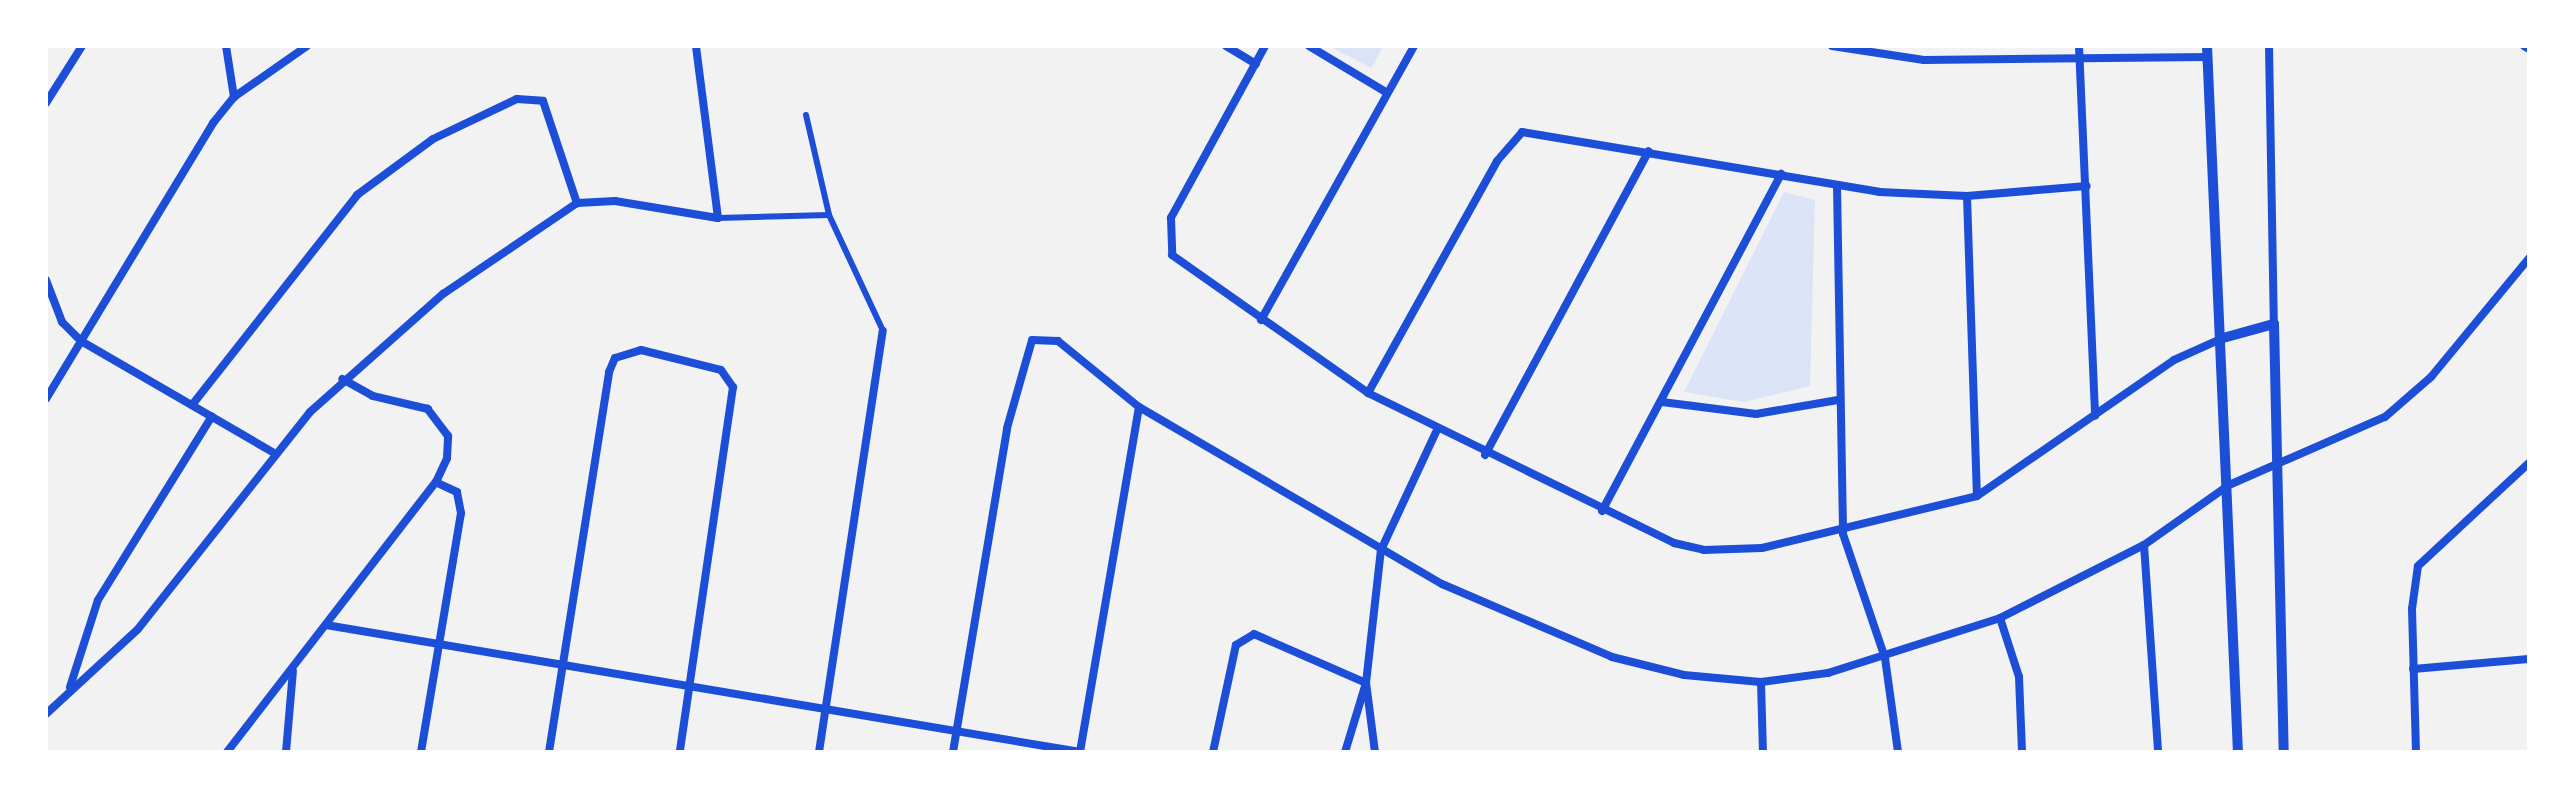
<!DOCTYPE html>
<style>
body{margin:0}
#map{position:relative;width:2575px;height:798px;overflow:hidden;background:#f2f2f2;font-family:"DejaVu Sans",sans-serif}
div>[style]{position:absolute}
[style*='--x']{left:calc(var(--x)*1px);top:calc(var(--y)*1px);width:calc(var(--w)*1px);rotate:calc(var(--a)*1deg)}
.green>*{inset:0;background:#dbe4f7}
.pedestrian>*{height:6px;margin:-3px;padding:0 3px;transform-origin:3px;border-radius:3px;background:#1d4ed8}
.minor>*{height:8px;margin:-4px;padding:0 4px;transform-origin:4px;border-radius:4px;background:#1d4ed8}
.tertiary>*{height:10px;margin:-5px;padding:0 5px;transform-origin:5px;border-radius:5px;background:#1d4ed8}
span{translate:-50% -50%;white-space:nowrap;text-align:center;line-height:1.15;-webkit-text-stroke:7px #fff;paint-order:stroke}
.frame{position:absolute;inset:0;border:48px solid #fff;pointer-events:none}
</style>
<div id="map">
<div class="green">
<div style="clip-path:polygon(1329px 46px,1384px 46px,1371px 68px)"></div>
<div style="clip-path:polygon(1784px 192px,1815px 200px,1810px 386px,1744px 402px,1684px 392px)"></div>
</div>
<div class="pedestrian">
<div style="--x:806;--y:115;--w:103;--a:77"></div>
<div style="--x:829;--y:215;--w:128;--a:65"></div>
<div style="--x:718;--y:218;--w:111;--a:-1.5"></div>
</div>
<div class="minor">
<div style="--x:226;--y:46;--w:52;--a:81.1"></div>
<div style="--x:1226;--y:46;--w:35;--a:31"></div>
<div style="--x:1265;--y:46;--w:196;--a:118.7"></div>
<div style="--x:1171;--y:218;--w:37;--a:88"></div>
<div style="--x:1172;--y:255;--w:240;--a:35.1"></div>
<div style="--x:1368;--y:393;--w:341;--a:26.1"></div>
<div style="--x:1674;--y:543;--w:31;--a:13"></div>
<div style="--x:1704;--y:550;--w:58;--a:-2"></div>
<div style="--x:1762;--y:548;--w:221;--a:-13.6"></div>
<div style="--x:1977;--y:496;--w:239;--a:-34.6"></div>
<div style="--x:2174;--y:360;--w:54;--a:-24.2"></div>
<div style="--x:1309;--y:46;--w:90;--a:30.9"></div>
<div style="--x:1832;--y:46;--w:93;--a:8.7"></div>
<div style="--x:1924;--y:60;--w:284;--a:-0.6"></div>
<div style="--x:2079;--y:46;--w:370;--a:87.5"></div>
<div style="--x:2269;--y:46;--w:278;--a:89"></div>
<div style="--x:2524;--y:46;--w:6;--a:31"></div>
<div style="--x:46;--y:103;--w:67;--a:-57.7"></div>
<div style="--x:1837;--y:186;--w:348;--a:89"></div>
<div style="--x:1843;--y:534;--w:131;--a:71.3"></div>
<div style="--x:1885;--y:658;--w:95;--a:82.1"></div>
<div style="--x:1967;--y:196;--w:300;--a:88.1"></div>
<div style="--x:46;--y:280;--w:45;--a:69.1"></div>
<div style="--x:62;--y:322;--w:27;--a:45"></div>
<div style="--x:81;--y:341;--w:225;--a:30.1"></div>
<div style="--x:1261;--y:320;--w:314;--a:-60.8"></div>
<div style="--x:1368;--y:393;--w:265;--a:-60.9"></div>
<div style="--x:1497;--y:161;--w:38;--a:-49"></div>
<div style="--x:1522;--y:132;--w:362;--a:9.5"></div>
<div style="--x:1879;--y:192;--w:88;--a:2.6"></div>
<div style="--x:1967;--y:196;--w:120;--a:-4.8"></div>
<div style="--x:46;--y:399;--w:323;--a:-58.8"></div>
<div style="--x:213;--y:123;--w:33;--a:-51"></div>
<div style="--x:234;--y:97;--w:89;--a:-34.9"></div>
<div style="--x:1662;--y:402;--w:95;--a:7.3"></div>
<div style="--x:1756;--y:414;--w:83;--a:-9.7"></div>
<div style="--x:192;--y:405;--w:267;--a:-51.8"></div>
<div style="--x:357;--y:195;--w:94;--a:-36.4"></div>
<div style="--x:433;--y:139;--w:93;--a:-25.5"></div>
<div style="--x:517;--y:99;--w:26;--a:4"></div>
<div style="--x:543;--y:101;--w:108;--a:71.6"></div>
<div style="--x:1485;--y:455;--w:345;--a:-61.7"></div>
<div style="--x:1602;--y:511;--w:382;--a:-62"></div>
<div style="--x:2144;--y:545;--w:207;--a:86.1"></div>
<div style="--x:2000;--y:618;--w:62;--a:72.1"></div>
<div style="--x:2019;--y:677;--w:75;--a:87.7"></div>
<div style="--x:326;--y:625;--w:765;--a:9.56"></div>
<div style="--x:2413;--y:669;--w:116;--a:-4.9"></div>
<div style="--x:1761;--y:682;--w:70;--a:88.4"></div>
<div style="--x:70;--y:687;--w:91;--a:-72.2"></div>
<div style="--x:98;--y:600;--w:216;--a:-58.2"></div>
<div style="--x:46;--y:714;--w:125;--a:-42.7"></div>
<div style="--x:138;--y:629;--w:277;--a:-51.6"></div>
<div style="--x:310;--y:412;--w:178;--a:-41.6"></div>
<div style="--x:443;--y:294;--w:162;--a:-34.2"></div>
<div style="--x:577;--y:203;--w:38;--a:-3"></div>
<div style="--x:615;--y:201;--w:104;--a:9.4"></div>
<div style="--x:718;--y:218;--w:173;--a:-97.3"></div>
<div style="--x:227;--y:752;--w:341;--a:-52.3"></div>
<div style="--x:436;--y:482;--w:26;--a:-65"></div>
<div style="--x:447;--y:458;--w:22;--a:-87"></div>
<div style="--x:448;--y:436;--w:34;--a:-127"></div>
<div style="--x:428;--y:409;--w:57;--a:-166.7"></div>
<div style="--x:373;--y:396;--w:35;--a:-151"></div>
<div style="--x:286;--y:752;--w:81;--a:-85.1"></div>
<div style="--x:421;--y:752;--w:242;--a:-80.5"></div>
<div style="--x:461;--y:513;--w:21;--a:-101"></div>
<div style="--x:457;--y:492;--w:23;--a:-155"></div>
<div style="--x:549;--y:752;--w:385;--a:-81"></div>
<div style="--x:609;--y:372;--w:15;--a:-67"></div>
<div style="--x:615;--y:358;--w:27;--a:-17"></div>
<div style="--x:641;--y:350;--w:82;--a:14"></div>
<div style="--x:721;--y:370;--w:21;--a:55"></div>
<div style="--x:733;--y:387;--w:369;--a:98.3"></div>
<div style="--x:819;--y:752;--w:426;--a:-81.4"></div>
<div style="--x:953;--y:752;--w:328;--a:-80.5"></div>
<div style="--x:1007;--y:428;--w:91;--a:-74.1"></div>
<div style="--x:1032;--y:340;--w:26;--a:2"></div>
<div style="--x:1058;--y:341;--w:104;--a:39.2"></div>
<div style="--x:1139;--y:407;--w:351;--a:30.3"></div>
<div style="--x:1442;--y:584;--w:185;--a:23.2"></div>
<div style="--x:1612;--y:657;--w:74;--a:14"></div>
<div style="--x:1684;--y:675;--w:77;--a:5.2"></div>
<div style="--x:1761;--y:682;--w:68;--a:-7.7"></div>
<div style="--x:1828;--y:673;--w:181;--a:-17.7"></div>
<div style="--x:2000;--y:618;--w:161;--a:-26.9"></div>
<div style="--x:2144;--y:545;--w:104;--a:-35.2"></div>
<div style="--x:2229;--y:485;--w:170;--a:-23.6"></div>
<div style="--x:2385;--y:417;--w:61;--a:-41"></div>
<div style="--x:2431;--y:377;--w:154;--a:-50.5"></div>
<div style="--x:1080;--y:752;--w:350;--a:-80.3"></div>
<div style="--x:1213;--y:752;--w:109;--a:-77.9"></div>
<div style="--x:1236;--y:645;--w:21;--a:-31"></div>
<div style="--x:1254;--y:634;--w:122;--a:23.6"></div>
<div style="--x:1366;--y:683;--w:72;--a:106.9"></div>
<div style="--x:1375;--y:752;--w:70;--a:-97.4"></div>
<div style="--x:1366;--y:683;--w:134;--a:-83.6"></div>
<div style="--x:1381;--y:550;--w:130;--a:-65"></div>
<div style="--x:2416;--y:752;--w:143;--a:-91.6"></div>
<div style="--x:2412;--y:609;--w:43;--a:-82.1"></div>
<div style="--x:2418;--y:566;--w:151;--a:-42.9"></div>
</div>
<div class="tertiary">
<div style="--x:2207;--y:46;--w:707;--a:87.49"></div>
<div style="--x:2223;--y:338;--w:53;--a:-15.4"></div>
<div style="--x:2274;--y:324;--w:428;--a:88.7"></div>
</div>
<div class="frame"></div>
</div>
